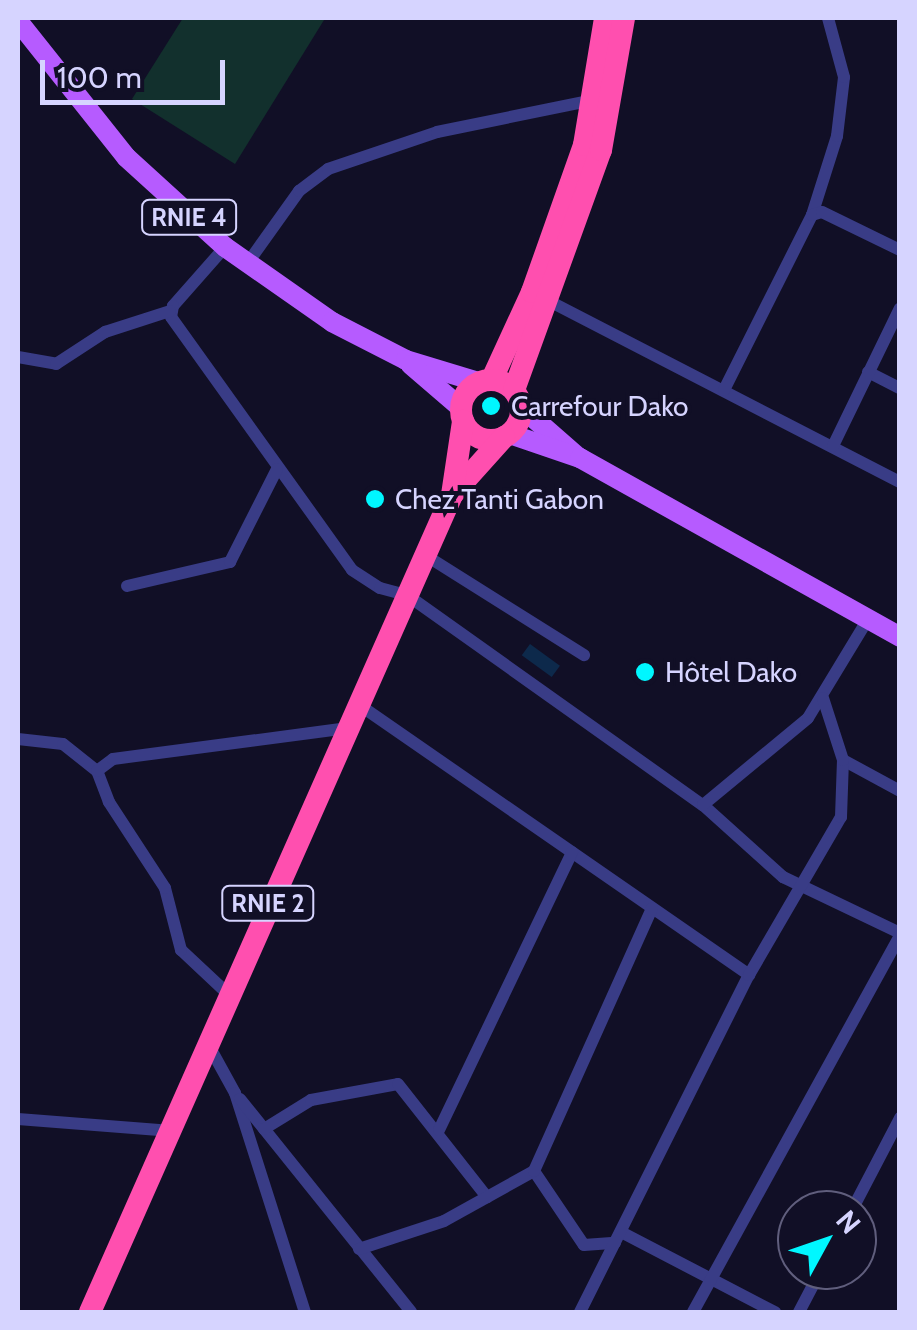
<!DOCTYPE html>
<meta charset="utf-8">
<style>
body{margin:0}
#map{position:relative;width:917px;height:1330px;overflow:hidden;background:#110f26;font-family:Cabin,sans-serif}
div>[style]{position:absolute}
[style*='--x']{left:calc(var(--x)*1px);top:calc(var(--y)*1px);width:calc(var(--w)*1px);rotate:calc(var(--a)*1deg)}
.green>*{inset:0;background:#12302d}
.water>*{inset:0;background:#0d294b;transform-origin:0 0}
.street>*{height:12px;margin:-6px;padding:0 6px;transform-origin:6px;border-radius:6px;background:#393c86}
.primary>*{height:20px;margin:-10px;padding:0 10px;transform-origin:10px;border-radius:10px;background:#b65bff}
.highway>*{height:22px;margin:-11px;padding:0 11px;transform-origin:11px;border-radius:11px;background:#ff4faf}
.highway>.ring{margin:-11px;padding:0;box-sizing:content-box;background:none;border:22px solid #ff4faf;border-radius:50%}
.dots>*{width:28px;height:28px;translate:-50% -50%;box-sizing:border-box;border:5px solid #110f26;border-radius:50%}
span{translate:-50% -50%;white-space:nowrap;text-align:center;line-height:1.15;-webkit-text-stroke:8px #110f26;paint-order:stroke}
.shield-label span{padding:2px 8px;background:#110f26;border:2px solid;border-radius:8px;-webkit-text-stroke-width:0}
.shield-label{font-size:25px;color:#d6d4ff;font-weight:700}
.poi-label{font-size:28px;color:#d6d4ff}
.left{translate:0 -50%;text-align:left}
.frame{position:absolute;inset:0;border:20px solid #d6d4ff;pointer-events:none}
.north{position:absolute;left:777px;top:1190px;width:100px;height:100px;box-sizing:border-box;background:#110f26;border:2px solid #605e7d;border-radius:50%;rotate:50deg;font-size:28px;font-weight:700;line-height:40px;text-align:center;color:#d6d4ff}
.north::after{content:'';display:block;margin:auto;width:35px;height:45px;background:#00f7ff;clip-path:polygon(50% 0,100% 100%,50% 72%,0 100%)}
.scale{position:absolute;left:40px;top:60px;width:185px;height:45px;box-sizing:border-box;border:5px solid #d6d4ff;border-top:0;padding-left:12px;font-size:30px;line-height:35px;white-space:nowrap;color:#d6d4ff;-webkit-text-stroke:8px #110f26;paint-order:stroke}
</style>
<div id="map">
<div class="green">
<div style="clip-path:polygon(183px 18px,324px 20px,235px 164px,132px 99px)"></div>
</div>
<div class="water">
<div style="left:530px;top:644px;width:37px;height:14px;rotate:36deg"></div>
</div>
<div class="street">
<div style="--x:812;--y:215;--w:83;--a:-72.4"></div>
<div style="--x:837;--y:136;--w:59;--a:-83.2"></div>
<div style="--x:844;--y:77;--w:61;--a:-105.2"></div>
<div style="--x:225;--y:247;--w:79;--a:131.4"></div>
<div style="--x:173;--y:306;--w:11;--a:100"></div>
<div style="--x:171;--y:317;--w:311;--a:54.4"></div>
<div style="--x:352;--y:570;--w:33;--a:33"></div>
<div style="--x:380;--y:588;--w:28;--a:15"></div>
<div style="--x:407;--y:595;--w:363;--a:35.4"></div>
<div style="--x:703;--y:805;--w:108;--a:42"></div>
<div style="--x:783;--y:877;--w:130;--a:25.6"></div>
<div style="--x:247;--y:264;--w:90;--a:-54.5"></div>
<div style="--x:299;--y:191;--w:36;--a:-37"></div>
<div style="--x:328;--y:169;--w:115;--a:-18.7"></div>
<div style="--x:437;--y:132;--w:159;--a:-11.6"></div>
<div style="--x:549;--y:301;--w:395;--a:27.3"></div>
<div style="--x:18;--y:357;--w:39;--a:10"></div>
<div style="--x:56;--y:364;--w:59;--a:-33.1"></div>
<div style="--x:105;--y:332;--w:68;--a:-17.9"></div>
<div style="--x:868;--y:372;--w:36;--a:27"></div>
<div style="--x:724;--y:390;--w:196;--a:-63.3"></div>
<div style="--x:812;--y:215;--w:10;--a:-17"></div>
<div style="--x:822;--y:212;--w:87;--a:26"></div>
<div style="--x:833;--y:446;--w:153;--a:-64.1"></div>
<div style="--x:425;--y:555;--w:188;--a:32.2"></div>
<div style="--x:127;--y:586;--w:106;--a:-13.1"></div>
<div style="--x:230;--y:562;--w:104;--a:-63.2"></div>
<div style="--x:358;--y:704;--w:476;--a:34.7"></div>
<div style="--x:18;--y:739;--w:45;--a:6.3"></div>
<div style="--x:63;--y:744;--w:43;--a:38.5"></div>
<div style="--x:843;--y:760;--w:65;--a:28.5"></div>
<div style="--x:703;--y:805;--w:136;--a:-39.6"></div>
<div style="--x:808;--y:718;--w:116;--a:-58.8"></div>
<div style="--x:227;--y:993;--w:63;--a:-136.9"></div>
<div style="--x:181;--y:950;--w:64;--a:-104.5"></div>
<div style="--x:165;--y:888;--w:103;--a:-123.1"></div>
<div style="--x:109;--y:802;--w:33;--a:-111"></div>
<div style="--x:97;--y:771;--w:20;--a:-37"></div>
<div style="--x:113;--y:759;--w:237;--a:-7.5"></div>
<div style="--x:208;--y:1044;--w:56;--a:61.1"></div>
<div style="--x:235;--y:1093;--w:230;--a:72.3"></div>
<div style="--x:240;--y:1099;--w:273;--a:51.2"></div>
<div style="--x:18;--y:1119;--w:151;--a:4.5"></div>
<div style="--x:264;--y:1129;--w:55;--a:-31.7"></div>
<div style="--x:311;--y:1100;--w:88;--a:-10.4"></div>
<div style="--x:398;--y:1084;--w:144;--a:51.8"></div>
<div style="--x:439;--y:1130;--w:308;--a:-64.4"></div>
<div style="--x:534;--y:1171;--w:89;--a:56"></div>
<div style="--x:584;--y:1245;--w:31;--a:-4"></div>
<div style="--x:852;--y:1210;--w:104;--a:-62.4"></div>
<div style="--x:621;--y:1232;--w:174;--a:27.5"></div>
<div style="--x:359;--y:1249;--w:89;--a:-18.2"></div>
<div style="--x:444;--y:1221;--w:103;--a:-29.1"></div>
<div style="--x:534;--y:1171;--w:288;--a:-65.8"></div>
<div style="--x:580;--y:1312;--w:377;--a:-63.4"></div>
<div style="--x:749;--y:975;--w:183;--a:-59.8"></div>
<div style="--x:841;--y:817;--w:57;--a:-88"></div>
<div style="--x:843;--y:760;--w:65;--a:-107.9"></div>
<div style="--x:693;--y:1312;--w:429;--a:-61.2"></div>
<div style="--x:799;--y:1312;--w:47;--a:-62.4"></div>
</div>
<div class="primary">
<div style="--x:18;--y:21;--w:174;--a:51.5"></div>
<div style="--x:126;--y:157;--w:134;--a:42.3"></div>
<div style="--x:225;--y:247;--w:131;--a:35"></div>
<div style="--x:332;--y:322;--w:83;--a:27.2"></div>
<div style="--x:406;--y:360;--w:75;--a:17"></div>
<div style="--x:411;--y:365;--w:66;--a:40.7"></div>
<div style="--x:522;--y:408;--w:74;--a:41.2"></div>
<div style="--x:510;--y:434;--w:74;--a:18.9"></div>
<div style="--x:580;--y:458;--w:367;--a:29.2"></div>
</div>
<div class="highway">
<div style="--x:492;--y:379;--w:96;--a:-65.3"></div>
<div style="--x:532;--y:292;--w:156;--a:-70.5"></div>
<div style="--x:584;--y:145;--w:129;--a:-80.6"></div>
<div class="ring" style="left:461px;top:380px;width:38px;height:38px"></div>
<div style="--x:514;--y:390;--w:255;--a:-70.1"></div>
<div style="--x:601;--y:150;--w:134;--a:-80.1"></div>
<div style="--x:452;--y:495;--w:78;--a:-48.1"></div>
<div style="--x:90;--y:1312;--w:894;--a:-66.1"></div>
<div style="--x:452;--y:495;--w:75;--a:-81.5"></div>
</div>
<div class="dots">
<div style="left:491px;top:406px;background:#00f7ff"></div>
<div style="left:375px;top:499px;background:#00f7ff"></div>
<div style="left:645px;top:672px;background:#00f7ff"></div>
</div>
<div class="shield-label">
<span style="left:189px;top:217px">RNIE 4</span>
<span style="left:268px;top:903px">RNIE 2</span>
</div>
<div class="poi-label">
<span class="left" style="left:511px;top:406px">Carrefour Dako</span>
<span class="left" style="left:395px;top:499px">Chez Tanti Gabon</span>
<span class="left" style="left:665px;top:672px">Hôtel Dako</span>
</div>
<div class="frame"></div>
<div class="north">N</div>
<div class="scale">100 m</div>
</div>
